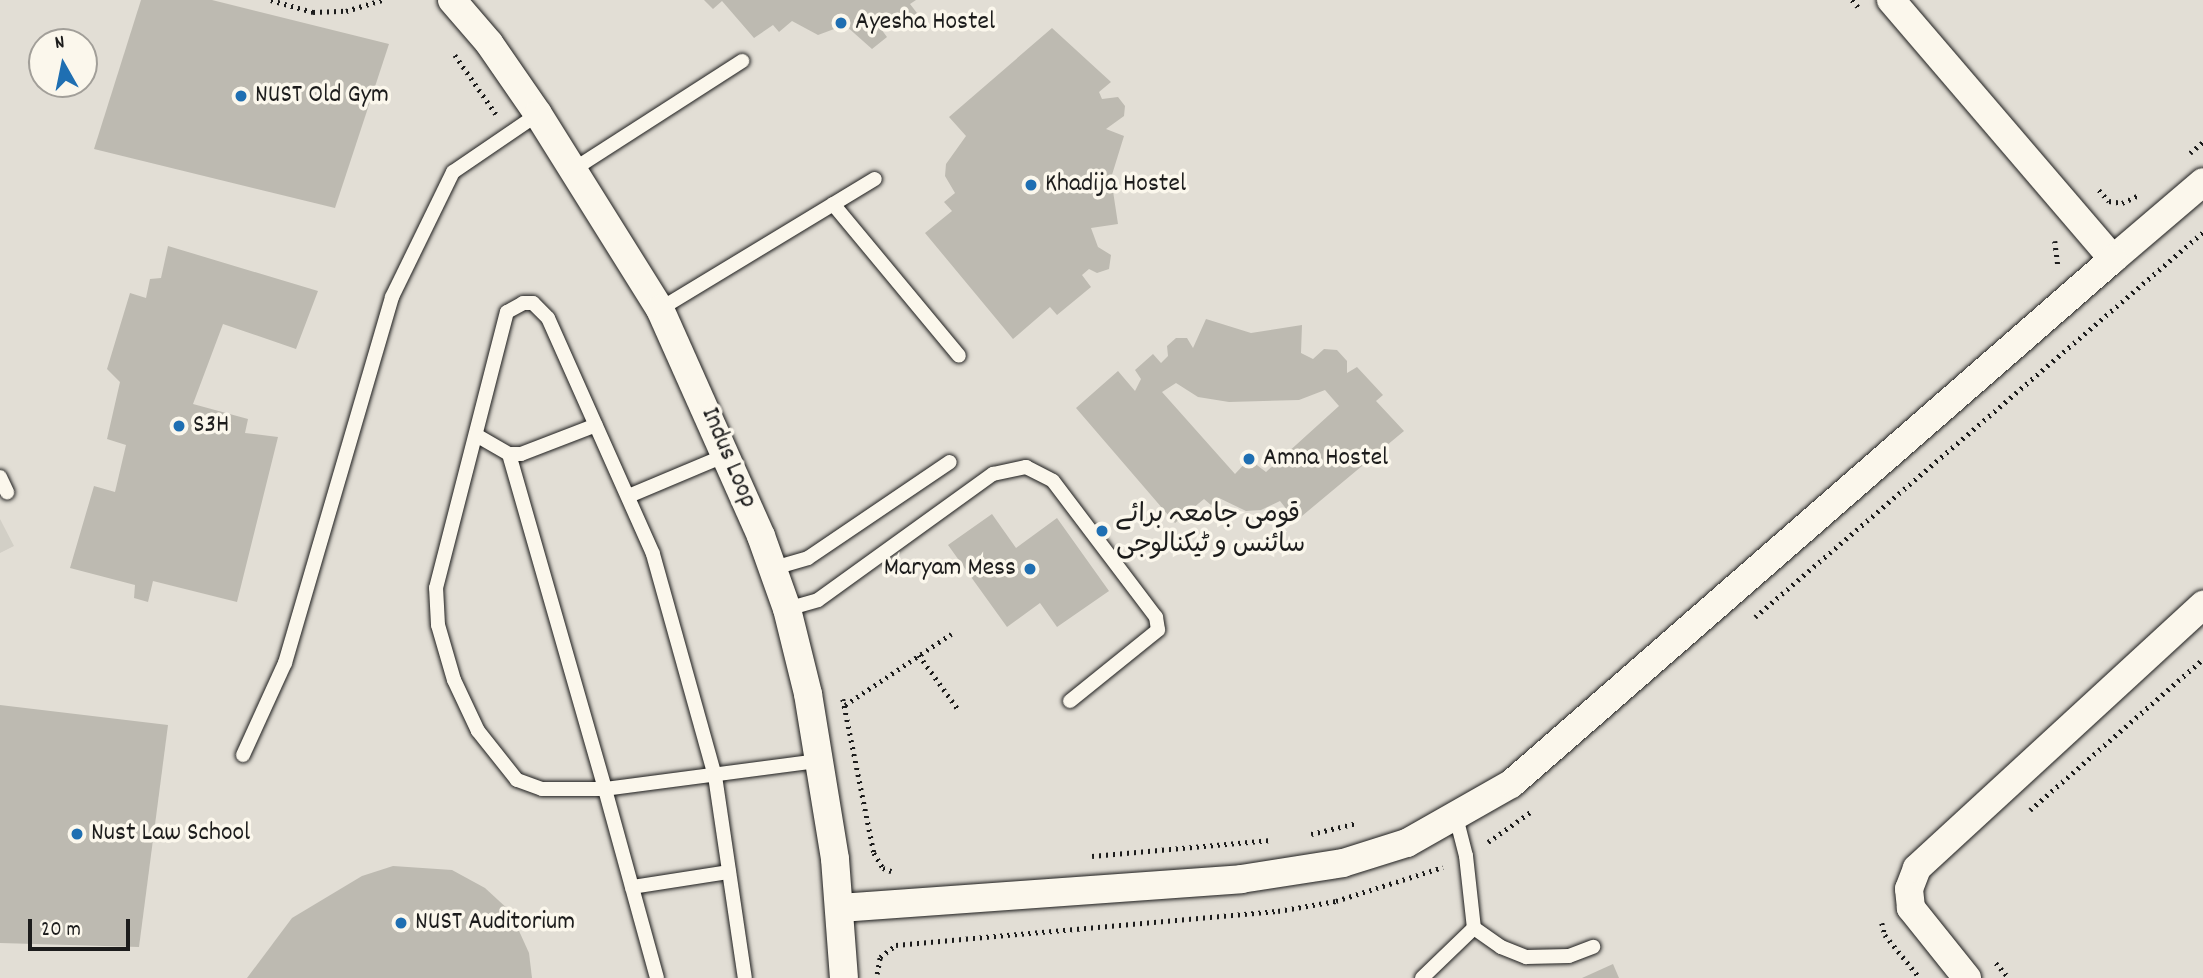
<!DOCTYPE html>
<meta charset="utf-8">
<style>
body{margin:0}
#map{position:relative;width:2203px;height:978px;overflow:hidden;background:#f2eee4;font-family:Dekko,"Playpen Sans Arabic",sans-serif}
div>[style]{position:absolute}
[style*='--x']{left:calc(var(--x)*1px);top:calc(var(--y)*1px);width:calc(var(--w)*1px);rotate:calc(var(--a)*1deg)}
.built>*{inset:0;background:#e2ded5}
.green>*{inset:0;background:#d2cfc6}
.building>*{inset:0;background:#bdbab1}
.path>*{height:4.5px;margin-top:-2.25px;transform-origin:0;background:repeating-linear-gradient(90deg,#1c1c1c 0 2px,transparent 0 7px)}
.roads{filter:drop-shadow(0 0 2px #1c1c1c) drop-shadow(0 0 2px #1c1c1c)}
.service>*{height:14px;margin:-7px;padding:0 7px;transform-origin:7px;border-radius:7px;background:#fbf7ec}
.minor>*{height:28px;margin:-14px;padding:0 14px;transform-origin:14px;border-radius:14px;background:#fbf7ec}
.dots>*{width:19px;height:19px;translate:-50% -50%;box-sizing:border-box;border:4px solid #fbf7ec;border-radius:50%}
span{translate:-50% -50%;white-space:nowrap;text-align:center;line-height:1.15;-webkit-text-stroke:7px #fbf7ec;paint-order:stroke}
.poi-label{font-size:26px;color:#1c1c1c}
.left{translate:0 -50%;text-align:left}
.right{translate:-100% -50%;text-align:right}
.street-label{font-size:26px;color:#1c1c1c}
.north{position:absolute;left:28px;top:28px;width:70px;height:70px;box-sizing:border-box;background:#fbf7ec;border:2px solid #a29f99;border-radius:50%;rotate:351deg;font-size:19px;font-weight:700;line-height:28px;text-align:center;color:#1c1c1c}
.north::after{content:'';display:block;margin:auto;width:24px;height:32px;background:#1f6fb2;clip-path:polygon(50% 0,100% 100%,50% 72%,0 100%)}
.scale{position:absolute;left:28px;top:919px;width:102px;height:32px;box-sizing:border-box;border:4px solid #1c1c1c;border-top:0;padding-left:9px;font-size:21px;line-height:24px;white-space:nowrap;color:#1c1c1c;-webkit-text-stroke:5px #fbf7ec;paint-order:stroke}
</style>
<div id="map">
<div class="built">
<div style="clip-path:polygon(evenodd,0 0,2203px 0,2203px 978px,0 978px,0 0,42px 42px,84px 42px,84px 84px,42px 84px,42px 42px)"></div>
</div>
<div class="green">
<div style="clip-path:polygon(0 519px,14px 546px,0 553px)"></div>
</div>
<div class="building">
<div style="clip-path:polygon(141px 0,212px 0,389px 44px,335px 208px,94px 149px)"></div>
<div style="clip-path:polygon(704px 0,916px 0,910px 4px,917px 13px,900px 27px,893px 19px,881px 29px,887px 37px,872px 49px,845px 25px,818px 35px,792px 21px,779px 32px,773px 25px,754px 38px,722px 1px,713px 9px)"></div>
<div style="clip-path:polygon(1052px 28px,1111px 82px,1099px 92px,1102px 99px,1118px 97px,1125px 106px,1124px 116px,1106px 129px,1124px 136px,1111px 178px,1118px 224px,1091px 228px,1098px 247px,1111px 255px,1109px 269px,1097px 273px,1089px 269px,1082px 275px,1091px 287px,1057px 315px,1050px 307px,1013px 339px,925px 233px,952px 211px,944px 202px,955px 193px,945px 176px,946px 164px,966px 136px,949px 117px)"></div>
<div style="clip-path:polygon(168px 246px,318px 291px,296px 349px,223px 324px,193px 404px,248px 419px,245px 433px,278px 437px,237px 602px,153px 581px,148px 602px,134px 598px,135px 585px,70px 568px,94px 486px,115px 492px,126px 445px,107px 439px,120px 382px,107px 369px,130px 293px,146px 298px,150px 279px,161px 278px)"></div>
<div style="clip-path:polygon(evenodd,1206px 319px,1251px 333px,1302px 325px,1301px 353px,1313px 359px,1324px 349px,1337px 350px,1347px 361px,1347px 373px,1357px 367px,1383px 395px,1376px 401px,1404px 431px,1296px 521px,1280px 501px,1261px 510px,1246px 511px,1219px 498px,1211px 505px,1204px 499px,1175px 523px,1076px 408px,1118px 371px,1135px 391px,1141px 379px,1135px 370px,1153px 354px,1161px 363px,1168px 356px,1167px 346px,1176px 338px,1187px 338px,1193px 348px,1206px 319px,1176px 383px,1198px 397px,1229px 402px,1299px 400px,1325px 390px,1339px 406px,1266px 472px,1249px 459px,1235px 474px,1162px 392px,1176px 383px)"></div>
<div style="clip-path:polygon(992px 514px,1016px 548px,1057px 518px,1109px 591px,1057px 627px,1040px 603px,1007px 627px,948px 545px)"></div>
<div style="clip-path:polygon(0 705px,168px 725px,139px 947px,0 943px)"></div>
<div style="clip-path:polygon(393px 866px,452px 870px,485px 888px,510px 911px,529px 953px,532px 978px,247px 978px,292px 918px,362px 876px)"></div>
<div style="clip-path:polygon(1613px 964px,1619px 978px,1582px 978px)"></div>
</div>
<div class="path">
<div style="--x:271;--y:0;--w:44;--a:15.9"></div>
<div style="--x:313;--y:12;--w:33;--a:-2"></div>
<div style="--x:346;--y:11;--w:39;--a:-17"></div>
<div style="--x:1852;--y:0;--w:13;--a:48"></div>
<div style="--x:455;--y:55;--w:72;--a:55.2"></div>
<div style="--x:2190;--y:153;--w:17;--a:-40"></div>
<div style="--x:2099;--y:190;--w:15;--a:48"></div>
<div style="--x:2109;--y:201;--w:13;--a:9"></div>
<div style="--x:2122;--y:203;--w:17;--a:-25"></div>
<div style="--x:2055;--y:241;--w:26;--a:83"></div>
<div style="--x:1755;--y:617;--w:591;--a:-40.67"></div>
<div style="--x:919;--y:655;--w:67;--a:54.2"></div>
<div style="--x:843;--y:699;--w:157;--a:78.6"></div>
<div style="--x:874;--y:853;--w:17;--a:59"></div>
<div style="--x:883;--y:868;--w:9;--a:21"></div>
<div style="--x:845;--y:705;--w:128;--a:-33.8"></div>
<div style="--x:2030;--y:810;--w:230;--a:-41.1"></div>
<div style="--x:1311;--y:834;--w:47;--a:-13.4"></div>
<div style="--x:1488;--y:842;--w:54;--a:-35.2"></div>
<div style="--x:1092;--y:856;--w:180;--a:-5.1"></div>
<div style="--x:1882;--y:923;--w:12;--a:76"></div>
<div style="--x:1885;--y:935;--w:55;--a:50.9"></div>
<div style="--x:1996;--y:963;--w:20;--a:49"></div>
<div style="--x:877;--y:974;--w:17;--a:-80"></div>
<div style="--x:880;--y:957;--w:20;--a:-37"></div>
<div style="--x:896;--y:945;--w:384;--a:-5.1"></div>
<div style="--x:1278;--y:911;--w:59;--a:-9.8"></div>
<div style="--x:1336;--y:901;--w:112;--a:-17.6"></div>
</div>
<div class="roads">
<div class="service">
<div style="--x:574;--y:169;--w:200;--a:-32.7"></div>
<div style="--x:833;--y:204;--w:197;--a:50.3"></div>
<div style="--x:660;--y:309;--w:251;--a:-31.2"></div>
<div style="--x:476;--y:435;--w:38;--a:30"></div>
<div style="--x:509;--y:454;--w:12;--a:0"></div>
<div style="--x:521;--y:454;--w:80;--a:-21.1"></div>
<div style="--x:509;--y:454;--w:348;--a:74"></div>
<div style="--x:605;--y:789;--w:216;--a:-7.5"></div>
<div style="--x:0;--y:477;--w:17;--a:65"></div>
<div style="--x:631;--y:495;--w:103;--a:-22.8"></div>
<div style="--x:774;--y:568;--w:35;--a:-16"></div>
<div style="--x:808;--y:558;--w:171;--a:-34.1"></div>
<div style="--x:787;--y:609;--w:32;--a:-16"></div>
<div style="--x:818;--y:600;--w:216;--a:-35.8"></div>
<div style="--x:993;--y:474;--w:34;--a:-12"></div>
<div style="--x:1026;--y:467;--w:30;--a:27"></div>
<div style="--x:1053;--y:481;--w:171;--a:52.9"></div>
<div style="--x:1156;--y:617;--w:13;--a:81"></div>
<div style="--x:1158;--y:630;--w:113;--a:141.1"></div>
<div style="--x:243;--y:755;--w:101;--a:-65.5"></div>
<div style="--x:285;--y:663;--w:381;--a:-73.7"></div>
<div style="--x:392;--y:297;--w:139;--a:-64"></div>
<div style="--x:453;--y:172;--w:103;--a:-34.3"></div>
<div style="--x:1456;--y:817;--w:40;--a:75.6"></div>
<div style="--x:1466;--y:856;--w:72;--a:83.7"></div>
<div style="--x:1474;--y:928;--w:33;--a:35"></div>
<div style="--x:1501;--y:947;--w:27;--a:22"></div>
<div style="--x:1526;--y:957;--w:43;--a:-1.3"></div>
<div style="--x:1569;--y:956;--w:26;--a:-21"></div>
<div style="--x:632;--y:887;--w:98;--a:-8.8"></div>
<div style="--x:657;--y:978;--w:196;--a:-105.4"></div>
<div style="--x:605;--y:789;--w:63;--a:180"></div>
<div style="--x:542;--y:789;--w:27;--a:-160"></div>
<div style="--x:517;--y:780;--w:63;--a:-128.5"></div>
<div style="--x:478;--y:731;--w:56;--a:-115.2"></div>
<div style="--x:454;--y:680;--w:57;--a:-106.2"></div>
<div style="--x:438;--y:625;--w:37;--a:-93"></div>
<div style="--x:436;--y:588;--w:285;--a:-75.6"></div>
<div style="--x:507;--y:312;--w:18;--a:-29"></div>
<div style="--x:523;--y:303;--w:10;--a:0"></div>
<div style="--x:533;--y:303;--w:21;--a:45"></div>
<div style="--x:548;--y:318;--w:258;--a:66"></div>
<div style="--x:653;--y:554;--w:230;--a:74.4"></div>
<div style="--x:715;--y:776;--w:204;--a:81.6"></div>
<div style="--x:1422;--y:978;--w:72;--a:-43.9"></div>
</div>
<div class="minor">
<div style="--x:452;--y:0;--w:57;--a:49.3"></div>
<div style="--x:489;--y:43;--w:86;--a:55.4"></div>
<div style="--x:538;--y:114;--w:230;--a:58"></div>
<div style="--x:660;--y:309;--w:248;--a:66"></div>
<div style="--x:761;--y:536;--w:77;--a:70.4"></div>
<div style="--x:787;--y:609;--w:88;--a:76.1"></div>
<div style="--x:808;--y:694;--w:167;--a:80.7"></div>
<div style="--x:835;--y:859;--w:119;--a:85.7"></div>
<div style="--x:1891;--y:0;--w:341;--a:49.4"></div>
<div style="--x:2113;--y:259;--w:118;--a:-40.5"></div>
<div style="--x:840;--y:908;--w:402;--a:-4.1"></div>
<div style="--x:1241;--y:879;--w:103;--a:-8.9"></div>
<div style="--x:1343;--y:863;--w:67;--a:-17.4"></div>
<div style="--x:1407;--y:843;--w:120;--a:-29.6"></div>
<div style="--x:1511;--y:784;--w:799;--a:-41.09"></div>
<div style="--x:1967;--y:978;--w:90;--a:-128.7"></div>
<div style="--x:1911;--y:908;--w:19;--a:-96"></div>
<div style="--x:1909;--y:889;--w:22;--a:-69"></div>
<div style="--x:1917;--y:868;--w:389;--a:-42.6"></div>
</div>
</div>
<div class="dots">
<div style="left:841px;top:23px;background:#1f6fb2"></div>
<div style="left:241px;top:96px;background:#1f6fb2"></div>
<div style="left:1031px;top:185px;background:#1f6fb2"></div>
<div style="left:179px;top:426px;background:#1f6fb2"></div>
<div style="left:1249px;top:459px;background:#1f6fb2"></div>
<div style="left:1102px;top:531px;background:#1f6fb2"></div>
<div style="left:1030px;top:569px;background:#1f6fb2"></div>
<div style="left:77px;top:834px;background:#1f6fb2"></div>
<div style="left:401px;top:923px;background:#1f6fb2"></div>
</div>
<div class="poi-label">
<span class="left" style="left:855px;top:23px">Ayesha Hostel</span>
<span class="left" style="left:255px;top:96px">NUST Old Gym</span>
<span class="left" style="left:1045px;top:185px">Khadija Hostel</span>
<span class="left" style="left:193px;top:426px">S3H</span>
<span class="left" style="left:1263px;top:459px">Amna Hostel</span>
<span class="left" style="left:1116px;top:531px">قومی جامعہ برائے<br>سائنس و ٹیکنالوجی</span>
<span class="right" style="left:1016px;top:569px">Maryam Mess</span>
<span class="left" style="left:91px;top:834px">Nust Law School</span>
<span class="left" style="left:415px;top:923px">NUST Auditorium</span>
</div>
<div class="street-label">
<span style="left:728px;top:458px;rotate:67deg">Indus Loop</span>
</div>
<div class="north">N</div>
<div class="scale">20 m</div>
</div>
